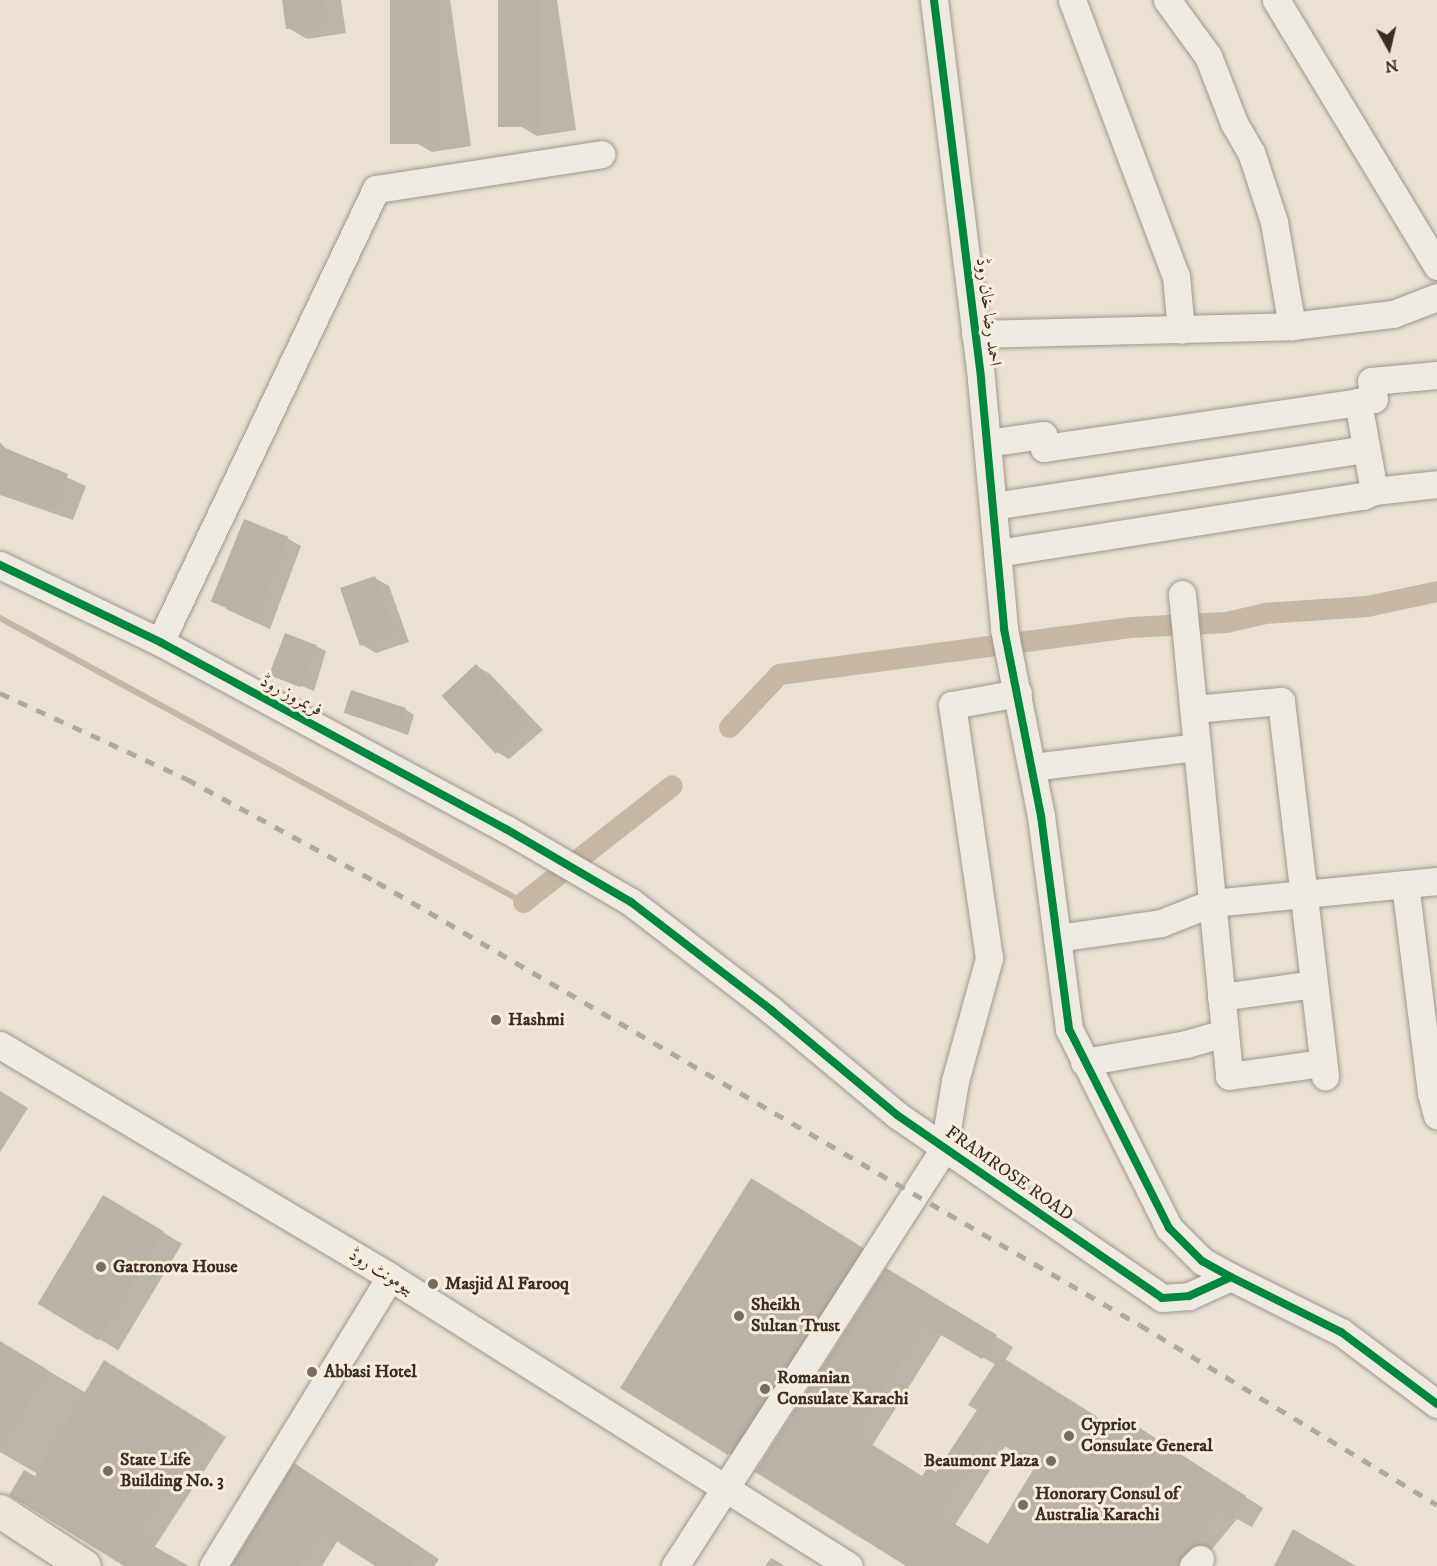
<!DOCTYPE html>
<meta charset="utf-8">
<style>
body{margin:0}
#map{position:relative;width:1437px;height:1566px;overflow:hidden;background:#eae1d2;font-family:"IM FELL DW Pica",Amiri,serif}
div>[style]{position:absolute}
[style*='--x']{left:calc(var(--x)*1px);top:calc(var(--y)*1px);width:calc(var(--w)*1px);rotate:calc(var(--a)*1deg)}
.shadow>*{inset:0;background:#0003;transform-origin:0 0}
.stream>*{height:6px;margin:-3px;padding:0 3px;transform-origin:3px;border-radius:3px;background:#c6b7a4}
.canal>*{height:21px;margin:-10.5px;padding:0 10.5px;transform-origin:10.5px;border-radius:10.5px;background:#c6b7a4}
.building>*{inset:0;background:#b9b2a7;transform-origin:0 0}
.roads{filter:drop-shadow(0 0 2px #9f978e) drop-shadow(0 0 2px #9f978e)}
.minor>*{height:27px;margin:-13.5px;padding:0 13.5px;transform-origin:13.5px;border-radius:13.5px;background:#eeeae1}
.major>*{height:33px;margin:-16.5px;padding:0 16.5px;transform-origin:16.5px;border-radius:16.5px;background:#ebe5dc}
.rail>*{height:4.5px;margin-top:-2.25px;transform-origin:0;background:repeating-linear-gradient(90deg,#aea9a3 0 10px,transparent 0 20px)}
.cycleway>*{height:8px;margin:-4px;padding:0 4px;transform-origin:4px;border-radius:4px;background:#00873e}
.dots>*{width:16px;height:16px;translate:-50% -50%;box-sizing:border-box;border:3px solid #f8eddb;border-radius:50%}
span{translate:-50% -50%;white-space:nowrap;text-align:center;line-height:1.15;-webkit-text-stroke:6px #f8eddb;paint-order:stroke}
.street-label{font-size:18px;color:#3d2b25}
.poi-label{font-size:18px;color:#3d2b25;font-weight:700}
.left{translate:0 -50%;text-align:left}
.right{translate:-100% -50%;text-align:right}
.north{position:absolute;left:1359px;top:18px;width:60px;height:60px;-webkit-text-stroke:4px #f8eddb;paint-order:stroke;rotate:172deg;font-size:16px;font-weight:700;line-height:24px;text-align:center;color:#3d2b25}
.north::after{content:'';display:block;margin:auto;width:21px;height:27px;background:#3d2b25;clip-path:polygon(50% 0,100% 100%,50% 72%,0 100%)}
</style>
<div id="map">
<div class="shadow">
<div style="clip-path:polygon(283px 0,341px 0,346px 33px,307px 39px,288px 28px)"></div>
<div style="clip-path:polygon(392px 0,450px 0,471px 146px,432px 152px,413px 141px)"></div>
<div style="clip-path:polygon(499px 0,557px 0,576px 130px,537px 136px,518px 125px)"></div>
<div style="clip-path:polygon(0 442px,8px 451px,86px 486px,73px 520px,0 495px)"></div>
<div style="clip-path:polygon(287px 538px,301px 546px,270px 629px,226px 609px)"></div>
<div style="clip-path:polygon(375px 578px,389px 586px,409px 642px,376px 653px,362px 645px)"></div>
<div style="clip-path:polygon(316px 646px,326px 651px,314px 691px,274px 675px)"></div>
<div style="clip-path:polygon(476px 666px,490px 674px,543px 730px,509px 759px,495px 751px,443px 695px)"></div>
<div style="clip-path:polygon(405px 709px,414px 715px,408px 735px,346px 713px)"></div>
<div style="clip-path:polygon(0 1091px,28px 1108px,0 1152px)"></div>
<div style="clip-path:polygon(770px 1191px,876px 1256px,748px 1464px,729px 1453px)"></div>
<div style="left:104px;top:1197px;width:91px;height:124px;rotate:31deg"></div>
<div style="clip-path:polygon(evenodd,904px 1280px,1013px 1347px,1005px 1361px,1115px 1429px,1139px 1429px,1263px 1508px,1252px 1527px,1237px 1519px,1198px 1566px,908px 1566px,757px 1471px,904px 1280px,942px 1334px,996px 1365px,979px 1409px,937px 1474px,923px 1477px,872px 1446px,942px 1334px,904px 1280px,1006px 1445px,1038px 1465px,989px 1546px,955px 1525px,1006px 1445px)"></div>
<div style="clip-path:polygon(0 1342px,86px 1393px,124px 1373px,226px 1437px,154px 1548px,186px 1566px,128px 1566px,36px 1478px,38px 1474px,0 1452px)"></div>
<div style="clip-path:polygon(312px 1475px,439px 1559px,434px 1566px,378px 1566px,338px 1540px,322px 1566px,233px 1566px)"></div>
<div style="clip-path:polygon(771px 1558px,780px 1563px,784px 1566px,765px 1566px)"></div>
</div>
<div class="stream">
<div style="--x:0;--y:618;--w:595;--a:28.5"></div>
</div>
<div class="canal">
<div style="--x:729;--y:727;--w:73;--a:-46.7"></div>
<div style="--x:779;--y:674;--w:354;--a:-7.6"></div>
<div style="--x:1130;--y:627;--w:96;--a:-3"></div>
<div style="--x:1226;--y:622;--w:39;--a:-13"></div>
<div style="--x:1264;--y:613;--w:103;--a:-3.9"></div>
<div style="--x:1367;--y:606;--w:72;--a:-12.1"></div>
<div style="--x:523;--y:902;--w:189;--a:-38.1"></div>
</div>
<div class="building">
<div style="clip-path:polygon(282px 0,324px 0,328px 23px,286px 29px)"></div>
<div style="left:390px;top:0;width:43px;height:144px"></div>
<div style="left:498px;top:0;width:42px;height:127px"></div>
<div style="clip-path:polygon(0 446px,68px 474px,54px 511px,0 492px)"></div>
<div style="left:244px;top:519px;width:48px;height:89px;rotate:22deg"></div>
<div style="left:375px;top:576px;width:61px;height:37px;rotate:71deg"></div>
<div style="left:285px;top:633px;width:34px;height:45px;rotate:21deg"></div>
<div style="left:476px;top:664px;width:79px;height:47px;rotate:47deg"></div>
<div style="left:351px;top:690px;width:58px;height:24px;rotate:18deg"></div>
<div style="clip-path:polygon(751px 1178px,857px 1244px,854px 1249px,858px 1252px,728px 1455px,620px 1388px)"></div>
<div style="left:103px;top:1195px;width:71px;height:127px;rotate:31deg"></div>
<div style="clip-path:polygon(evenodd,886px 1268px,997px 1335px,982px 1359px,924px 1325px,855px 1434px,922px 1476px,928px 1467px,936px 1472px,977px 1410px,968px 1405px,1000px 1356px,1096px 1416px,1106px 1439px,1121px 1416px,1246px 1496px,1233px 1518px,1218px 1510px,1174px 1566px,906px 1566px,755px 1472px,886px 1268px,988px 1436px,1036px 1465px,988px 1544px,938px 1514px,988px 1436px)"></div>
<div style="clip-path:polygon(0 1341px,48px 1370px,0 1449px)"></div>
<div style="clip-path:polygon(104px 1360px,208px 1425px,136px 1536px,189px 1566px,124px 1566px,9px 1495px,24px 1470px,35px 1476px)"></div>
<div style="clip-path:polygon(294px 1463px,422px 1548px,410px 1566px,375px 1566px,321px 1531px,298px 1566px,231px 1566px)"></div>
<div style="clip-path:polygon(1293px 1529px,1356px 1566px,1274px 1566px)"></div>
</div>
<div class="roads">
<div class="minor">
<div style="--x:934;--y:0;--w:382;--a:82.9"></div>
<div style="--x:981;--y:379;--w:251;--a:84.7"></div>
<div style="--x:1004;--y:629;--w:191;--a:78.8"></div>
<div style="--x:1041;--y:816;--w:215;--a:82.5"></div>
<div style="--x:1069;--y:1029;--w:223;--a:63.3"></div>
<div style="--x:1169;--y:1228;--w:47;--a:45"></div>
<div style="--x:1202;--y:1261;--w:33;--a:29"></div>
<div style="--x:1072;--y:0;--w:295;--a:69.4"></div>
<div style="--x:1176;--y:276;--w:54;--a:84.7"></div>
<div style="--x:1167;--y:0;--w:69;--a:53.8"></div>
<div style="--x:1208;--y:56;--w:72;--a:68.8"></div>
<div style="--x:1234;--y:123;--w:34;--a:60"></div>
<div style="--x:1251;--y:152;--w:74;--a:71.8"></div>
<div style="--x:1274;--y:222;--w:106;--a:80.2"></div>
<div style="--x:1276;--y:0;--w:311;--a:58.8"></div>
<div style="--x:975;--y:334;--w:317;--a:-1.4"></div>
<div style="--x:1292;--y:326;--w:102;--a:-6.8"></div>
<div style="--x:1393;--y:314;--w:47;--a:-21.1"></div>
<div style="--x:1358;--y:402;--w:90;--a:79.8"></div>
<div style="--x:987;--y:443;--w:57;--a:-8.1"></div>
<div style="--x:1043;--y:435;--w:13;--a:86"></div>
<div style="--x:1044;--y:448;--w:317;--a:-8.3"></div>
<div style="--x:1358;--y:402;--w:16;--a:-11"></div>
<div style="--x:1374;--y:399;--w:18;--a:-99"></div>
<div style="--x:1371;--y:381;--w:66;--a:-5.2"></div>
<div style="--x:993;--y:506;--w:377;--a:-8.7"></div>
<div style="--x:997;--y:553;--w:370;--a:-8.9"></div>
<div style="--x:1363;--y:496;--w:12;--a:-24"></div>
<div style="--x:1374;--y:491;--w:63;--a:-6.3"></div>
<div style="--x:0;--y:565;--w:178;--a:25.7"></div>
<div style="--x:160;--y:642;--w:393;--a:28.4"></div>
<div style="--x:506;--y:829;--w:145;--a:30.3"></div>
<div style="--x:631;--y:902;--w:177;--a:37.6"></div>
<div style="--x:771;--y:1010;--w:164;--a:39.8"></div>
<div style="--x:897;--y:1115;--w:322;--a:34.6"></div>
<div style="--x:1162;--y:1298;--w:27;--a:-4"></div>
<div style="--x:1189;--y:1296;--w:46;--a:-24.3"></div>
<div style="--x:1231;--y:1277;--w:123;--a:26.6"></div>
<div style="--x:1341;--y:1332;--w:120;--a:36.9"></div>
<div style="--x:1182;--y:594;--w:484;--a:84.4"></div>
<div style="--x:1229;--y:1076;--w:95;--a:-7.9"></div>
<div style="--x:160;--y:642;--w:502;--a:-64.51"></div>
<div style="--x:376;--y:189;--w:228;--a:-8.8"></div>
<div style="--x:1194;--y:709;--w:87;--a:-5.3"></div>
<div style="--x:1281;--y:701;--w:378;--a:83.3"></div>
<div style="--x:1032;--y:767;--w:166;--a:-6.9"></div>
<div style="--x:1405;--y:884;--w:211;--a:82.9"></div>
<div style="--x:1431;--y:1093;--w:23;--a:75"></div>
<div style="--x:1057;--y:938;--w:105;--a:-8.2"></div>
<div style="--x:1161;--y:923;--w:55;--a:-21.4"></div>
<div style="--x:1212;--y:903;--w:226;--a:-5.6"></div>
<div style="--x:1221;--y:997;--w:93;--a:-8"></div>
<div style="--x:0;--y:1045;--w:454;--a:30.7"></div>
<div style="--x:390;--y:1277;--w:542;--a:32.2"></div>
<div style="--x:1084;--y:1062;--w:104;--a:-10"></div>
<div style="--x:1186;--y:1044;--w:40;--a:-16"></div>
<div style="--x:213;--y:1566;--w:339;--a:-58.5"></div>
<div style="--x:675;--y:1566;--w:497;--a:-57.2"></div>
<div style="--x:944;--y:1148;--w:68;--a:-80.7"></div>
<div style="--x:955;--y:1081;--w:128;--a:-74.5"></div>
<div style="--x:989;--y:958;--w:256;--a:-98.3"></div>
<div style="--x:952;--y:705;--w:67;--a:-10.3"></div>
<div style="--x:1193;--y:1566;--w:10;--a:-45"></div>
</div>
<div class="major">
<div style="--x:0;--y:1511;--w:100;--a:33.2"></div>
</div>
</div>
<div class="rail">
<div style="--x:0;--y:693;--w:206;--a:24.7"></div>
<div style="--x:187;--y:779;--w:216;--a:28.5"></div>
<div style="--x:377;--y:882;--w:882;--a:30.14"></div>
<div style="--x:1140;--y:1325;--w:347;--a:31.2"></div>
</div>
<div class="cycleway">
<div style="--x:934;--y:0;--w:382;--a:82.9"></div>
<div style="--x:981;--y:379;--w:251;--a:84.7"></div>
<div style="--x:1004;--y:629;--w:191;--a:78.8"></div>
<div style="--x:1041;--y:816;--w:215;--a:82.5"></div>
<div style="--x:1069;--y:1029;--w:223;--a:63.3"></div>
<div style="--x:1169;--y:1228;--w:47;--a:45"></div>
<div style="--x:1202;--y:1261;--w:33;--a:29"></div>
<div style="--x:0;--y:565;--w:178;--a:25.7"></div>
<div style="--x:160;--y:642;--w:393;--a:28.4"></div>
<div style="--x:506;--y:829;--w:145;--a:30.3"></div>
<div style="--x:631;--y:902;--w:177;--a:37.6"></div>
<div style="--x:771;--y:1010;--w:164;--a:39.8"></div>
<div style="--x:897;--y:1115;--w:322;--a:34.6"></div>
<div style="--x:1162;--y:1298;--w:27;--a:-4"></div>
<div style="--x:1189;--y:1296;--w:46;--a:-24.3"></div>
<div style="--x:1231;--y:1277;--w:123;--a:26.6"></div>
<div style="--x:1341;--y:1332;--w:120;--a:36.9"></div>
</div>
<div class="dots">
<div style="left:496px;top:1020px;background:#7a6b62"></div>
<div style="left:101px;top:1267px;background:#7a6b62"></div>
<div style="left:433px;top:1284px;background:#7a6b62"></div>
<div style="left:739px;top:1316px;background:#7a6b62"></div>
<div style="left:312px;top:1372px;background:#7a6b62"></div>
<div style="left:765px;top:1389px;background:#7a6b62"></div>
<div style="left:1069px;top:1436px;background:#7a6b62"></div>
<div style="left:1051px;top:1461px;background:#7a6b62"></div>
<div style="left:108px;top:1471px;background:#7a6b62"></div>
<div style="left:1023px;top:1505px;background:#7a6b62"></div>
</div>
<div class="street-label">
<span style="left:988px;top:312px;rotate:83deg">احمد رضا خان روڈ</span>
<span style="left:291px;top:696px;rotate:28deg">فریمروز روڈ</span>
<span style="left:1009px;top:1174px;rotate:35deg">FRAMROSE ROAD</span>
<span style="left:381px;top:1272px;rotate:31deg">بیومونٹ روڈ</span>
</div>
<div class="poi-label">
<span class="left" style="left:508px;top:1020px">Hashmi</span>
<span class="left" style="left:113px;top:1267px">Gatronova House</span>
<span class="left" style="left:445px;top:1284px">Masjid Al Farooq</span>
<span class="left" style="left:751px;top:1316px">Sheikh<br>Sultan Trust</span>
<span class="left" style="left:324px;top:1372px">Abbasi Hotel</span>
<span class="left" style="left:777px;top:1389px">Romanian<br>Consulate Karachi</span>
<span class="left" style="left:1081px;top:1436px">Cypriot<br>Consulate General</span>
<span class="left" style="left:120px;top:1471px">State Life<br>Building No. 3</span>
<span class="right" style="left:1039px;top:1461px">Beaumont Plaza</span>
<span class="left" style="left:1035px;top:1505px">Honorary Consul of<br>Australia Karachi</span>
</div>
<div class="north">N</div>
</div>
